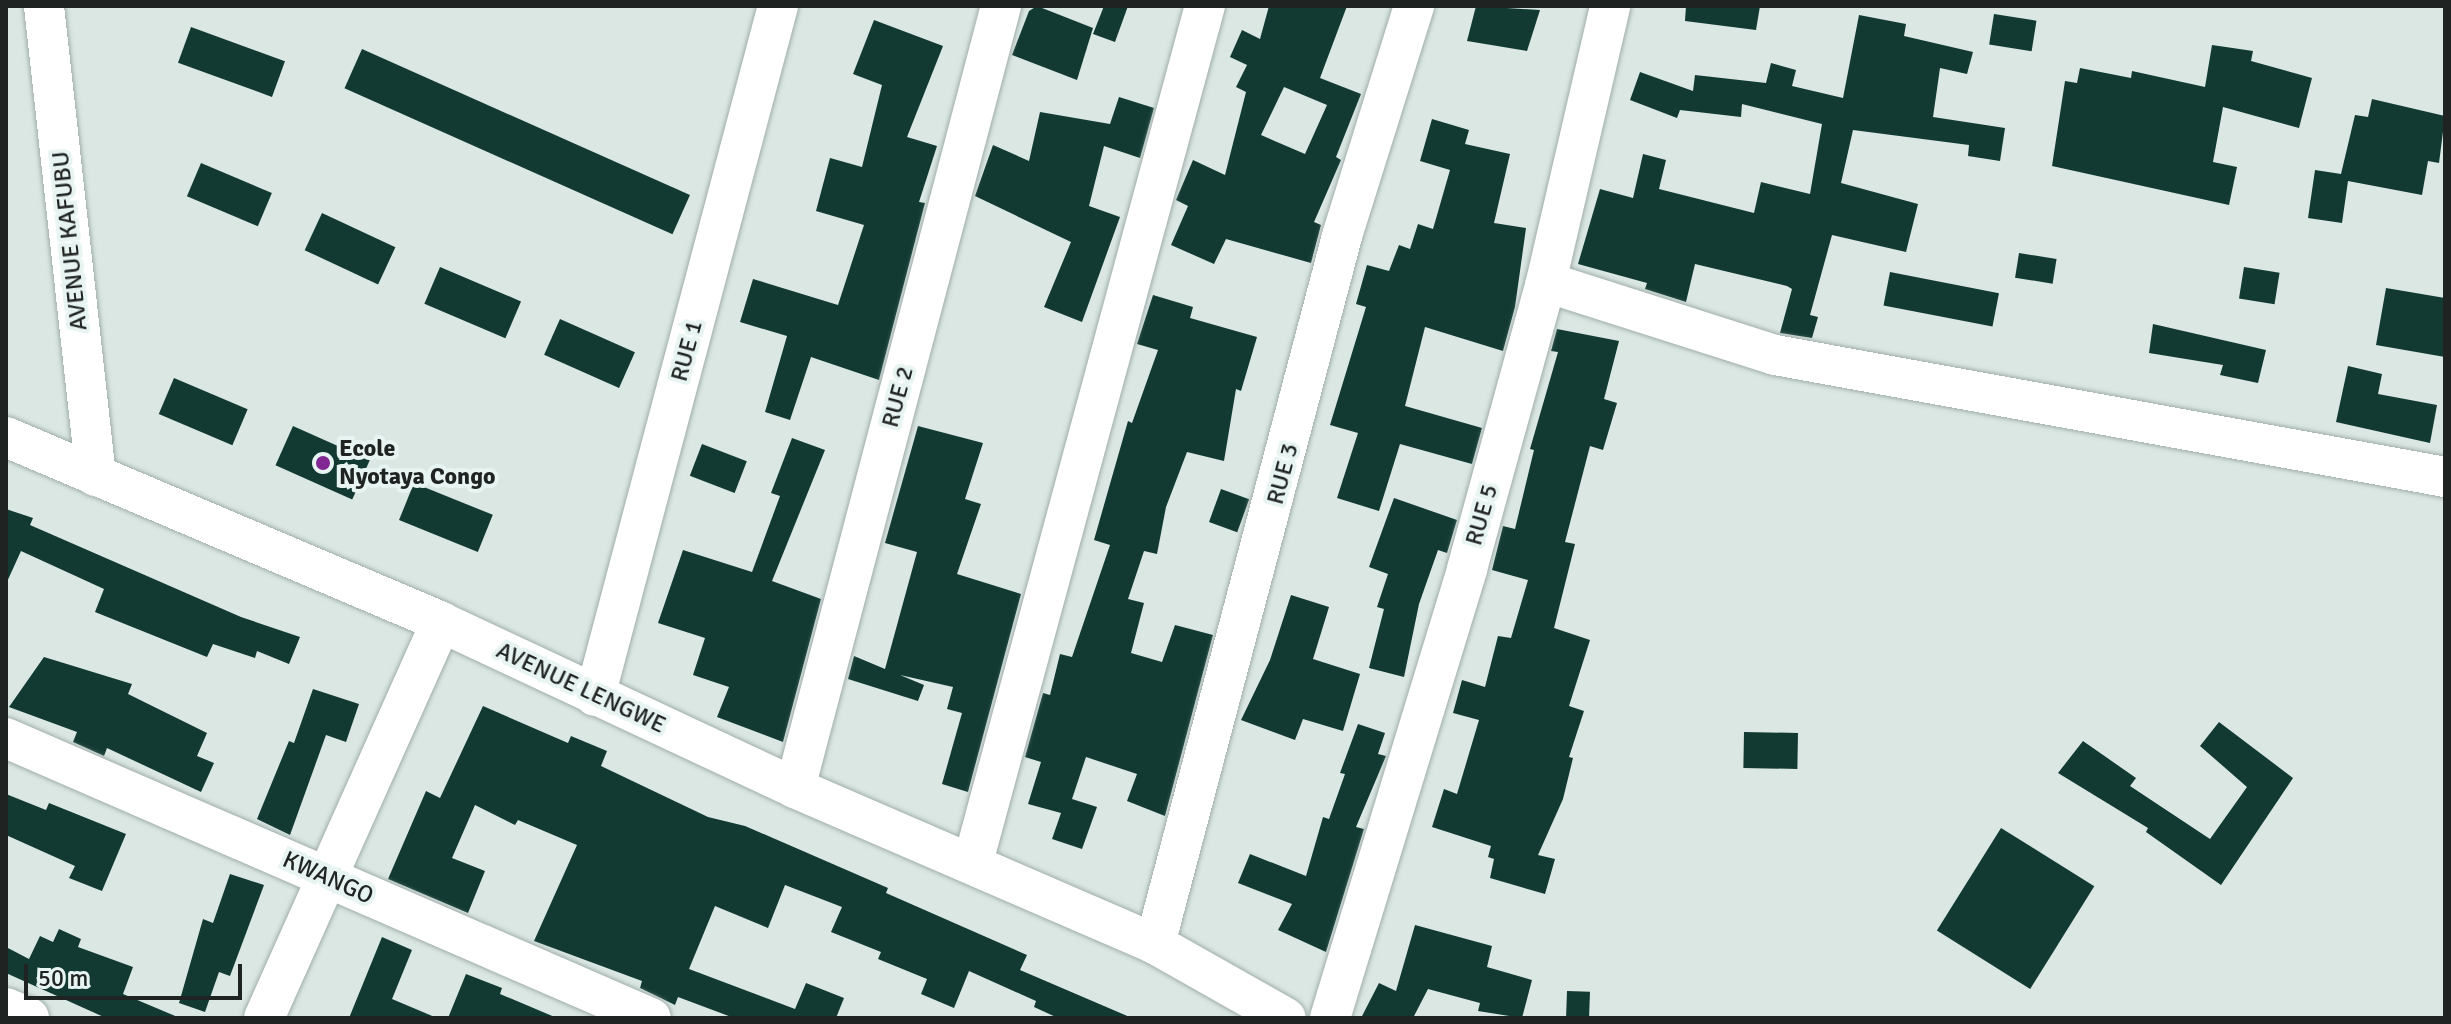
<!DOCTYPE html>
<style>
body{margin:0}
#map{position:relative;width:2451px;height:1024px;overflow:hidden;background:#dae7e3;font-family:Signika,sans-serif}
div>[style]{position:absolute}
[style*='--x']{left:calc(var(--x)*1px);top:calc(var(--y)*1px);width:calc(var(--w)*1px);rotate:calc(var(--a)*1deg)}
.building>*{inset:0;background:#123a33;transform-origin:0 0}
.roads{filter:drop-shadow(0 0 2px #a0adaa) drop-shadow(0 0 2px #a0adaa)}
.minor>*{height:40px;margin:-20px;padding:0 20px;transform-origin:20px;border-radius:20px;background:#fff}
.dots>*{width:22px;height:22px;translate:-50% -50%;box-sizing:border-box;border:4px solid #e7f4f1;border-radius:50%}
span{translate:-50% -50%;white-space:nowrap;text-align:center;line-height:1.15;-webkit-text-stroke:8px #e7f4f1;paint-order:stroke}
.street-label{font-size:24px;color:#1f2322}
.poi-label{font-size:24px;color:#1f2322;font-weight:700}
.left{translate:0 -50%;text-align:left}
.frame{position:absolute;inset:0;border:8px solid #1f2322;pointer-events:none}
.scale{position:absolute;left:24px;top:964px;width:218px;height:36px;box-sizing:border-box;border:4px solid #1f2322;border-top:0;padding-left:10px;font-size:24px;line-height:28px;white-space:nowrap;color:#1f2322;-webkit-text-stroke:6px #e7f4f1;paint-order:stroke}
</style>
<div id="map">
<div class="building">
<div style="clip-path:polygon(1037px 6px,1093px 28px,1077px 80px,1012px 55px,1029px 11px)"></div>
<div style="clip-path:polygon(1104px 6px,1128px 6px,1115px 42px,1093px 34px)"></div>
<div style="clip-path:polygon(evenodd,1269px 6px,1347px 6px,1320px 78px,1361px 94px,1336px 157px,1341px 160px,1314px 222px,1321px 225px,1311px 263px,1226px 239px,1214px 264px,1171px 245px,1188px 206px,1176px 200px,1193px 160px,1225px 175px,1246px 92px,1236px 87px,1247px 65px,1230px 57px,1242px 30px,1260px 39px,1269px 6px,1284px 87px,1327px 105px,1305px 154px,1261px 135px,1284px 87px)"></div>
<div style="clip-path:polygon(1476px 6px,1540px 10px,1527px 51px,1467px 41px)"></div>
<div style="clip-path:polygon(1686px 6px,1760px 6px,1756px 30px,1685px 21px)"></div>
<div style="left:1994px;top:14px;width:43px;height:31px;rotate:9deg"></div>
<div style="clip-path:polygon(1859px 15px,1906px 24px,1904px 36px,1973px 52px,1967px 74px,1940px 68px,1933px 117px,2005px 128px,2000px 161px,1968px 156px,1969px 145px,1853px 130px,1841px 183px,1918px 204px,1906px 252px,1832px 235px,1810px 315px,1818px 317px,1812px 338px,1780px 333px,1792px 289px,1787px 286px,1695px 264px,1686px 302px,1645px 289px,1647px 283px,1578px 264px,1600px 189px,1633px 198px,1643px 154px,1666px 160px,1659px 189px,1754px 213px,1761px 182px,1810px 194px,1822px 124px,1742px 104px,1741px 117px,1680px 110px,1677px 118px,1630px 100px,1640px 72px,1693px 91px,1695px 75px,1766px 83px,1771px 63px,1796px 70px,1792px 86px,1843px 98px)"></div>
<div style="clip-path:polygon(874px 20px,943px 46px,907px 137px,937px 146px,919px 202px,925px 203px,879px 380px,811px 357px,790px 420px,765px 412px,787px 336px,740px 322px,753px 279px,838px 305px,864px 225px,816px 211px,830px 158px,862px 167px,882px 85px,853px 74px)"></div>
<div style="left:191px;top:27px;width:100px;height:38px;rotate:20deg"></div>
<div style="clip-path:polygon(2212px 45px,2253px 51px,2251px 61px,2312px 78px,2299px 128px,2223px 107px,2213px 162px,2237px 167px,2229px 205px,2052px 166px,2065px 81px,2077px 83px,2080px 68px,2131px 78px,2132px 71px,2205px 87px)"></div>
<div style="left:362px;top:49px;width:359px;height:43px;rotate:24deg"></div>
<div style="clip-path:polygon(1119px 97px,1154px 108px,1140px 158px,1104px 146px,1089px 206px,1120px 217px,1082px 322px,1044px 307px,1071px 242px,975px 196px,993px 145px,1029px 161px,1040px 112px,1110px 124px)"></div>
<div style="clip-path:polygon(2372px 99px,2445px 116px,2439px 163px,2428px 161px,2422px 195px,2348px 181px,2342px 223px,2308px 218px,2315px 170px,2341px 174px,2355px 115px,2368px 117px)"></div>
<div style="clip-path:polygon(1432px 119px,1469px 130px,1465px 144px,1510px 154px,1494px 223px,1526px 228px,1515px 307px,1503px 351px,1425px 327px,1405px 406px,1482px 428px,1472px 464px,1400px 444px,1379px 511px,1337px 498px,1358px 433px,1330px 425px,1366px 307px,1356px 304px,1367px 265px,1389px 271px,1399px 245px,1410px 249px,1418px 224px,1433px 229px,1450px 170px,1420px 161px)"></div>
<div style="left:201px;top:163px;width:77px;height:36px;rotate:23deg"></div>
<div style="left:322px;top:213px;width:81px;height:41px;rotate:25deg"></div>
<div style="left:2019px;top:253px;width:38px;height:25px;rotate:9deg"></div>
<div style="left:440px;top:267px;width:88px;height:40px;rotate:23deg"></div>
<div style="left:2244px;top:267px;width:36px;height:32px;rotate:9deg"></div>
<div style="left:1890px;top:272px;width:111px;height:34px;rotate:11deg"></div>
<div style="clip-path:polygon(2386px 288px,2445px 298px,2445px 357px,2376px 345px)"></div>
<div style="clip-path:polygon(1153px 295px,1193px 307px,1190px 318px,1257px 337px,1241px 391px,1236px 389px,1224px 461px,1187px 452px,1166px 507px,1157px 554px,1144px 551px,1128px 599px,1144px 603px,1131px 653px,1162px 662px,1175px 625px,1213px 635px,1165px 816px,1127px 801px,1137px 774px,1086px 757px,1072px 799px,1097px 807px,1082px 849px,1052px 839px,1061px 813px,1028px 804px,1041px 762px,1025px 757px,1043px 693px,1050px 695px,1060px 654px,1072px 657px,1110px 545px,1094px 540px,1128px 421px,1132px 423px,1158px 350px,1137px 344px)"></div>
<div style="left:560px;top:319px;width:82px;height:39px;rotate:24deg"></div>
<div style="clip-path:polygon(2153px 324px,2266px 350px,2258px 383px,2220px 375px,2223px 365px,2149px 353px)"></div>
<div style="clip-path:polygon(1557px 329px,1619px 341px,1604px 399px,1617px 403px,1603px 450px,1590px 446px,1565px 542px,1575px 544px,1554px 628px,1590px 640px,1569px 706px,1584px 711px,1569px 757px,1573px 758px,1563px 799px,1538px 855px,1555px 859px,1545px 894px,1490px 878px,1494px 859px,1488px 857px,1491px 846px,1432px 827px,1444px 789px,1457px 794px,1479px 720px,1453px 713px,1462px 680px,1485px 687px,1498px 636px,1511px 638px,1528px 580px,1492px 570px,1503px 526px,1515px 529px,1534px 450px,1530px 449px,1558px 352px,1551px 351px)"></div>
<div style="clip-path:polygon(2348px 366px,2382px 374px,2378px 394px,2437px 405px,2430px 443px,2336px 422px)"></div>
<div style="left:174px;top:378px;width:80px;height:39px;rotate:23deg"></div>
<div style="left:293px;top:426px;width:84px;height:43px;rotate:24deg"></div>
<div style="clip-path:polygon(918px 426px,983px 443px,965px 499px,981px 504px,957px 574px,1021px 594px,968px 792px,942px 784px,962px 713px,947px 709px,953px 687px,900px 675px,924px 685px,918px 701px,848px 679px,854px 656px,885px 669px,917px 552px,885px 543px)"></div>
<div style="clip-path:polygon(792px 438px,825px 450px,772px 581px,821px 599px,783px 742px,717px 717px,729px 687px,693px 675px,705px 638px,658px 623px,683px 550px,752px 572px,780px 496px,771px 493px)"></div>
<div style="left:702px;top:444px;width:48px;height:34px;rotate:21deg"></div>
<div style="left:414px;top:483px;width:85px;height:40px;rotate:22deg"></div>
<div style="left:1221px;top:489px;width:30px;height:35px;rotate:20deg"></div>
<div style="clip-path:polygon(1394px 498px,1457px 520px,1447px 553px,1438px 550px,1419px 604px,1404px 677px,1369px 668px,1384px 609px,1377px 607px,1388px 574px,1369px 567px)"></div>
<div style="clip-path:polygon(6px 509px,33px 518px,30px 525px,241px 617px,300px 637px,289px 664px,257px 651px,255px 658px,213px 644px,207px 657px,95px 612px,104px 589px,21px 551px,6px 584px)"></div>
<div style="clip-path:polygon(1291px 595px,1329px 607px,1313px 659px,1360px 674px,1343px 731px,1303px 719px,1295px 740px,1241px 720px,1270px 660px)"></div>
<div style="clip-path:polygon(44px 657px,132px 684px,128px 694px,207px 733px,197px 756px,214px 763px,201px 792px,107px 748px,104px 756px,73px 742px,77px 732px,9px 707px)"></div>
<div style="clip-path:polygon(313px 689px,359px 704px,346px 742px,326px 735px,290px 835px,257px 819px,289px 741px,294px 743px)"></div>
<div style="clip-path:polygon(483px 706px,568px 743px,571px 736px,607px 751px,601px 766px,708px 817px,745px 826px,888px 888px,886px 893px,1027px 955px,1020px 970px,1132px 1018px,1058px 1018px,1034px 1007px,1036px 1001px,969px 971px,954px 1008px,921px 994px,927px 979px,878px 959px,881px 952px,831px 932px,842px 907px,785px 885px,768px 928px,715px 906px,689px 969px,795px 1009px,806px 983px,844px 998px,836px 1018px,734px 1018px,678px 997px,675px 1005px,640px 988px,642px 981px,534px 941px,577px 845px,518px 820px,515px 825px,475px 805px,452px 858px,485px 871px,468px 913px,388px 879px,426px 791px,440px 798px)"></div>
<div style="clip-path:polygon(2219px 722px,2293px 778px,2221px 885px,2146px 832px,2148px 828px,2058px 773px,2083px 741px,2136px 778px,2130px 786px,2210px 839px,2247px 787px,2200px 746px)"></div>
<div style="clip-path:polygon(1358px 724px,1385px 733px,1378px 754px,1386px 756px,1356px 827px,1364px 829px,1326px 952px,1278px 930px,1292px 904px,1238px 883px,1250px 854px,1306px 876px,1323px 817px,1329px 819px,1345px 774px,1340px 773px)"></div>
<div style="left:1744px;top:732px;width:54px;height:36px;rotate:1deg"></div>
<div style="clip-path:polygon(6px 794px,46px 810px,49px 803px,126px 834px,102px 891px,69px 878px,75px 866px,6px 835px)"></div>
<div style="left:2001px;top:828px;width:110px;height:121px;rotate:32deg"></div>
<div style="clip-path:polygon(230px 874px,264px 885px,230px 976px,219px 972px,205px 1012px,179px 1003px,203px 919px,213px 923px)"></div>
<div style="clip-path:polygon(1415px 925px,1492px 946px,1487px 967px,1532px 980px,1522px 1018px,1478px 1011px,1480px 1003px,1428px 989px,1413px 1018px,1361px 1018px,1379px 983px,1396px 991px)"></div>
<div style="clip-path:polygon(59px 929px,81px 939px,78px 947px,133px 967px,123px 994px,180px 1018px,106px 1018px,6px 973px,6px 947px,29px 959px,40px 936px,53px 942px)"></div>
<div style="clip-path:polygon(382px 937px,412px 950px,392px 999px,437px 1018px,349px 1018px)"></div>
<div style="clip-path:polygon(466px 974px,502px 988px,500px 994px,557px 1018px,448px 1018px)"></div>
<div style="left:1567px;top:991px;width:23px;height:27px;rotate:2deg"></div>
</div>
<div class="roads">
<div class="minor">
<div style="--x:44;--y:6;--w:473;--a:83.7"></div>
<div style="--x:1546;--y:282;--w:240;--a:17.7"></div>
<div style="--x:1775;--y:355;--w:681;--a:10.32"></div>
<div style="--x:6;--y:437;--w:473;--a:23"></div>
<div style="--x:441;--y:622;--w:391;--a:25.1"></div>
<div style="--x:795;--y:788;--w:392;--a:23.4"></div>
<div style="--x:1155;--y:944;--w:150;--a:29.5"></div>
<div style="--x:595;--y:696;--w:714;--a:-75.15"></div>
<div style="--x:6;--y:738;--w:703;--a:23.47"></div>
<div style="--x:795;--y:788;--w:809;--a:-75.24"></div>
<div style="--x:973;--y:862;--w:887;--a:-74.84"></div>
<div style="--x:1155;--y:944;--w:732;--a:-75.2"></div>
<div style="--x:1342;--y:236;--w:241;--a:-72.6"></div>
<div style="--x:6;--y:1008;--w:25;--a:23"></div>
<div style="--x:264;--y:1018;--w:434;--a:-65.9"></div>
<div style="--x:1330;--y:1018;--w:469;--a:-73"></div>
<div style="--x:1467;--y:569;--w:298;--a:-74.6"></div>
<div style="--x:1546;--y:282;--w:283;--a:-76.9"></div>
</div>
</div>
<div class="dots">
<div style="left:323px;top:463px;background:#822693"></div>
</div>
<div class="street-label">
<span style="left:70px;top:241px;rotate:-96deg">AVENUE KAFUBU</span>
<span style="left:687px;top:351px;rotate:-75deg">RUE 1</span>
<span style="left:898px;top:397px;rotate:-75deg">RUE 2</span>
<span style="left:1283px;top:474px;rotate:-75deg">RUE 3</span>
<span style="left:1482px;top:515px;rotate:-74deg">RUE 5</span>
<span style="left:581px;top:688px;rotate:25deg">AVENUE LENGWE</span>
<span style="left:328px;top:878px;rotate:24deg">KWANGO</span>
</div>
<div class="poi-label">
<span class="left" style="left:339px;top:463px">Ecole<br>Nyotaya Congo</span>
</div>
<div class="frame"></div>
<div class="scale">50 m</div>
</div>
